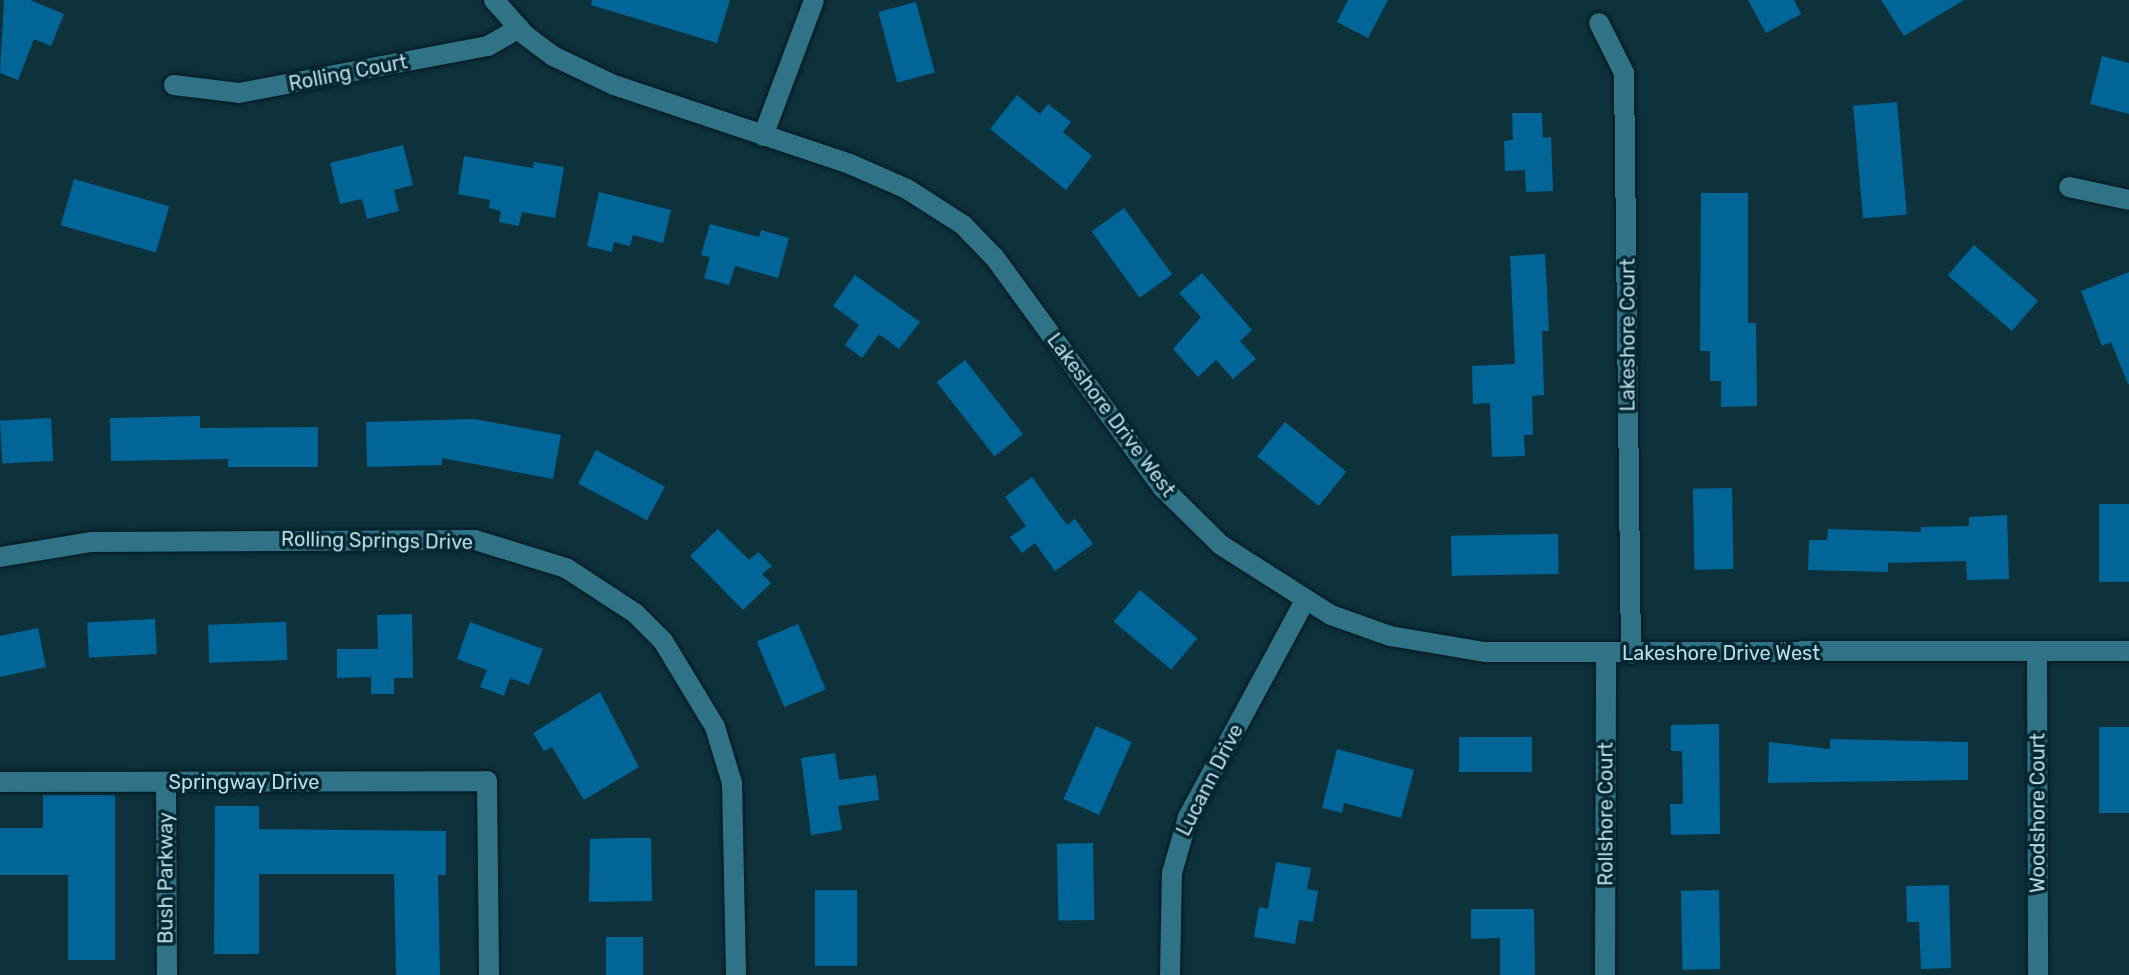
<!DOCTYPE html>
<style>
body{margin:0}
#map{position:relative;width:2129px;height:975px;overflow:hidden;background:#0e323c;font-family:Rubik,sans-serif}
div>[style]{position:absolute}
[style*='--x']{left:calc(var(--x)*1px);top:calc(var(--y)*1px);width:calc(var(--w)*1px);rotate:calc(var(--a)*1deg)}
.building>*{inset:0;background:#016597;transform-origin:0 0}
.roads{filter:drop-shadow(0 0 2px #04181f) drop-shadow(0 0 2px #04181f)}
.street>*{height:20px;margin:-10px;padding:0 10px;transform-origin:10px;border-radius:10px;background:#307286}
span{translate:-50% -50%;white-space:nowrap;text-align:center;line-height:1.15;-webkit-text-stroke:7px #032832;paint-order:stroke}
.street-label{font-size:20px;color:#bbdbe6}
</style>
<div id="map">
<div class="building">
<div style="clip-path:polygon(4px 0,30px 0,64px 14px,51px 46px,34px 39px,18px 80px,0 73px)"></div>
<div style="clip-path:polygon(592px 0,730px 0,717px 43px,591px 5px)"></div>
<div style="clip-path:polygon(1348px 0,1388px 0,1368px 38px,1337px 22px)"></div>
<div style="clip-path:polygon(1748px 0,1794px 0,1801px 14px,1766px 33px)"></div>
<div style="clip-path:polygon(1881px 0,1964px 0,1904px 36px)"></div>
<div style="left:916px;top:2px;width:73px;height:39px;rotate:75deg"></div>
<div style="clip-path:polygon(2102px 56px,2129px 63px,2129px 114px,2090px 104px)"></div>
<div style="clip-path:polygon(1017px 95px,1040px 114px,1048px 104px,1071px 122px,1063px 132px,1092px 156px,1066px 190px,990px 129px)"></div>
<div style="left:1897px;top:102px;width:113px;height:44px;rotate:85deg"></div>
<div style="clip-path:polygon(1512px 113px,1542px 113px,1543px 138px,1551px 137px,1553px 191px,1526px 192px,1525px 170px,1505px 171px,1504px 141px,1513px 140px)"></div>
<div style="clip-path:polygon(403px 145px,413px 185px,394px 190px,399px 211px,367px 219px,362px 199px,340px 204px,330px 163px)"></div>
<div style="clip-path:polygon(464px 156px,533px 168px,534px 162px,564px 167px,555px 218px,522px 212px,519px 226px,499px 222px,501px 211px,489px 208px,490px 200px,458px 194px)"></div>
<div style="left:74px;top:179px;width:99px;height:48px;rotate:16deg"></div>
<div style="clip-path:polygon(599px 192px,671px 210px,663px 243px,633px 235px,630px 246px,614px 242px,612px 252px,587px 246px)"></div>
<div style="clip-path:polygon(1701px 193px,1748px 193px,1748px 323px,1756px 323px,1757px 406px,1721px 407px,1721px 381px,1710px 381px,1710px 351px,1700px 351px)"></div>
<div style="left:1124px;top:208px;width:82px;height:40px;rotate:54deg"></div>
<div style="clip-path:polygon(710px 224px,759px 237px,761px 230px,789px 238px,778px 278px,735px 266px,729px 285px,704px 278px,710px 257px,701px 255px)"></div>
<div style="left:1974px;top:245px;width:85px;height:40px;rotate:41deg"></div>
<div style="clip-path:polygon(1545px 254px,1549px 331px,1542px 331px,1544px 395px,1532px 396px,1533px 435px,1524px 435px,1525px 456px,1492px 457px,1490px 403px,1473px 404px,1472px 366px,1515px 364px,1510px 256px)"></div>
<div style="clip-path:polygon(2129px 272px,2129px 384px,2128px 384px,2111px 342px,2102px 346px,2081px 291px)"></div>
<div style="clip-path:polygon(1202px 273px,1252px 330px,1240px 341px,1256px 359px,1233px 379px,1216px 360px,1198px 377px,1173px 349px,1201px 317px,1179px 293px)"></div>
<div style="clip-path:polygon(855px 275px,920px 322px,899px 349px,879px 334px,862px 358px,845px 345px,859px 325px,833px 306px)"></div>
<div style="left:965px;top:360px;width:94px;height:36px;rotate:52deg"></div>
<div style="clip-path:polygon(200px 416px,200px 428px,318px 427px,318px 467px,228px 467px,228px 459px,111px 461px,110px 418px)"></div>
<div style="left:51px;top:418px;width:43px;height:51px;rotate:87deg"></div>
<div style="clip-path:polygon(474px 419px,561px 435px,553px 479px,442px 458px,442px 465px,367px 467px,366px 422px)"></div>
<div style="left:1285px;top:422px;width:79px;height:44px;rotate:39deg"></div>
<div style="left:596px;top:450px;width:78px;height:38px;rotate:28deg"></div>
<div style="clip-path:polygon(1032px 477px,1067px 525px,1075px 519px,1093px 544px,1055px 571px,1035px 543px,1022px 553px,1010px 537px,1026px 526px,1005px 497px)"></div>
<div style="left:1732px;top:488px;width:81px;height:39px;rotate:89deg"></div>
<div style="left:2099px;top:504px;width:30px;height:78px"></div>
<div style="clip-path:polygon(2007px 515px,2009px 579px,1967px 580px,1966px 561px,1888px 563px,1888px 572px,1808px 570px,1809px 540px,1827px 540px,1828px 529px,1921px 532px,1921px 527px,1969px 526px,1969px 517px)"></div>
<div style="clip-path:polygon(718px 529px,749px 560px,758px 552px,772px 566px,762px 574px,771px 583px,743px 610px,690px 556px)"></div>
<div style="left:1558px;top:534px;width:40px;height:107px;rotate:89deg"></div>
<div style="left:1140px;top:590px;width:75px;height:41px;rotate:40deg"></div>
<div style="clip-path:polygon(412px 614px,413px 678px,394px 678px,394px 694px,371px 694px,371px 677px,337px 678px,337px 649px,378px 649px,377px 615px)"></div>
<div style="left:155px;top:619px;width:35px;height:68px;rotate:87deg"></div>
<div style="left:286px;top:622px;width:38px;height:78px;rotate:88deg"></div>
<div style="clip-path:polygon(470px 622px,543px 649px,529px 685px,510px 678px,504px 696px,480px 687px,487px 670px,457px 659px)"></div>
<div style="left:798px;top:624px;width:71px;height:45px;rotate:67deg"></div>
<div style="clip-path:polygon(38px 628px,46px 667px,0 677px,0 636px)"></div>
<div style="clip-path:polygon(600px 692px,639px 767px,584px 800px,552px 747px,544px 751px,533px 733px)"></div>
<div style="clip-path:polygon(1719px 724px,1720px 834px,1671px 835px,1670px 804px,1683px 804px,1682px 751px,1671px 751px,1671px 725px)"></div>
<div style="left:1096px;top:726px;width:39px;height:80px;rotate:24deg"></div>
<div style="left:2099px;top:727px;width:30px;height:86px"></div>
<div style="left:1459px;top:737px;width:73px;height:35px"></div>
<div style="clip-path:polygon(1830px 739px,1968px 742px,1968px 780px,1768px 783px,1769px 742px,1830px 749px)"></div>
<div style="clip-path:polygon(1337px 749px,1414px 770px,1401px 818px,1344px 803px,1342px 813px,1322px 808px)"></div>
<div style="clip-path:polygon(835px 753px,839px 780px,876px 775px,879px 800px,838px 806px,842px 830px,811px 835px,801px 758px)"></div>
<div style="clip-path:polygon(43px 795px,115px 795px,115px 960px,68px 960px,68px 875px,0 875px,0 828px,43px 828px)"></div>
<div style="clip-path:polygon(215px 806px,259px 806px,259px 829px,446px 831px,446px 875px,438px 875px,440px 975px,396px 975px,394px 874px,259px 874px,259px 954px,214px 954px)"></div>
<div style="clip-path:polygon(622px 838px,651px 838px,652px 901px,589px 902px,590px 839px)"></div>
<div style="left:1093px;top:843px;width:77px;height:36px;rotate:89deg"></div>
<div style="clip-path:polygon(1276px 862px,1311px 868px,1307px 889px,1318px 891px,1313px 922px,1299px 920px,1295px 944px,1254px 937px,1259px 907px,1268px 909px)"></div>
<div style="clip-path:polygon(1949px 885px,1951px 968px,1921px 969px,1919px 922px,1907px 922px,1906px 886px)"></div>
<div style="left:815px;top:890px;width:42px;height:76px"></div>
<div style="left:1719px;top:890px;width:79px;height:38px;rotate:89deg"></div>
<div style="clip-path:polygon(1471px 909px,1534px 909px,1535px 975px,1500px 975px,1500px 938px,1471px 939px)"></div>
<div style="left:606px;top:937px;width:37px;height:38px"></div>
</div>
<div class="roads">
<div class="street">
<div style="--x:494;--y:0;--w:47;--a:48.5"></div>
<div style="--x:525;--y:35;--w:35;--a:37"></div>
<div style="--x:553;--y:56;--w:68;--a:25.4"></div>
<div style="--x:614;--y:85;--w:249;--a:18.5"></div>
<div style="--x:850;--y:164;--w:62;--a:23.7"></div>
<div style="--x:907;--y:189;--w:67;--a:32.7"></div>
<div style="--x:963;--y:225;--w:46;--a:45.9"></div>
<div style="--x:995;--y:258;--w:285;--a:53.9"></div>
<div style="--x:1163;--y:488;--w:81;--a:44.5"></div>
<div style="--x:1221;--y:545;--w:130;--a:32.5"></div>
<div style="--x:1331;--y:615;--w:63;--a:19.6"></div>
<div style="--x:1390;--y:636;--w:96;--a:9.6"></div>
<div style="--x:1485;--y:652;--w:644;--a:-0.09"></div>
<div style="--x:1599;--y:23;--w:56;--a:63.4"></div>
<div style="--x:1624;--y:73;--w:581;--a:89.31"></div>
<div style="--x:174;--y:85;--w:65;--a:7"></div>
<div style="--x:239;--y:93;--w:253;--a:-10.7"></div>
<div style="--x:488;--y:46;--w:36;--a:-30"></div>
<div style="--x:763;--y:136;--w:145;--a:-69.4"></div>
<div style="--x:2069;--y:187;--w:61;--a:12.2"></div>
<div style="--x:0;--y:557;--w:93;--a:-9.3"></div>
<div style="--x:92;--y:542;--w:383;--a:-0.3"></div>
<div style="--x:475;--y:540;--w:95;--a:17.1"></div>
<div style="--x:566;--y:568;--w:82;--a:33.1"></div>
<div style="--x:635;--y:613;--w:40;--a:45"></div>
<div style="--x:663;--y:641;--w:100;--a:58.8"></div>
<div style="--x:715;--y:727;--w:59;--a:73.1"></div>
<div style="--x:732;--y:783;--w:192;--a:88.8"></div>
<div style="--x:2037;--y:652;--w:323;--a:89.8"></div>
<div style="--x:0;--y:782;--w:487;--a:-0.1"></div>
<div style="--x:487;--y:781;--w:194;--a:89.4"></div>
<div style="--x:166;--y:782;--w:193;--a:89.7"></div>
<div style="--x:1170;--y:975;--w:102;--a:-88.9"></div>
<div style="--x:1172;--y:873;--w:58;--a:-74.1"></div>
<div style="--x:1188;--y:817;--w:246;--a:-61.6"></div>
<div style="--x:1605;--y:975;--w:321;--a:-89.8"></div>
</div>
</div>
<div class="street-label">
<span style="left:348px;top:73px;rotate:-11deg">Rolling Court</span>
<span style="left:1628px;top:335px;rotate:-90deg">Lakeshore Court</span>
<span style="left:1111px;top:415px;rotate:53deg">Lakeshore Drive West</span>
<span style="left:377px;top:541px;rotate:1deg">Rolling Springs Drive</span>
<span style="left:1721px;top:653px">Lakeshore Drive West</span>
<span style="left:1210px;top:780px;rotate:-63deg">Lucann Drive</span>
<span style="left:244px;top:782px">Springway Drive</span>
<span style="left:2038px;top:813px;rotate:-90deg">Woodshore Court</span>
<span style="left:1606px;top:814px;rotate:-90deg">Rollshore Court</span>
<span style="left:166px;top:878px;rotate:-90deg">Bush Parkway</span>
</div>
</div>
